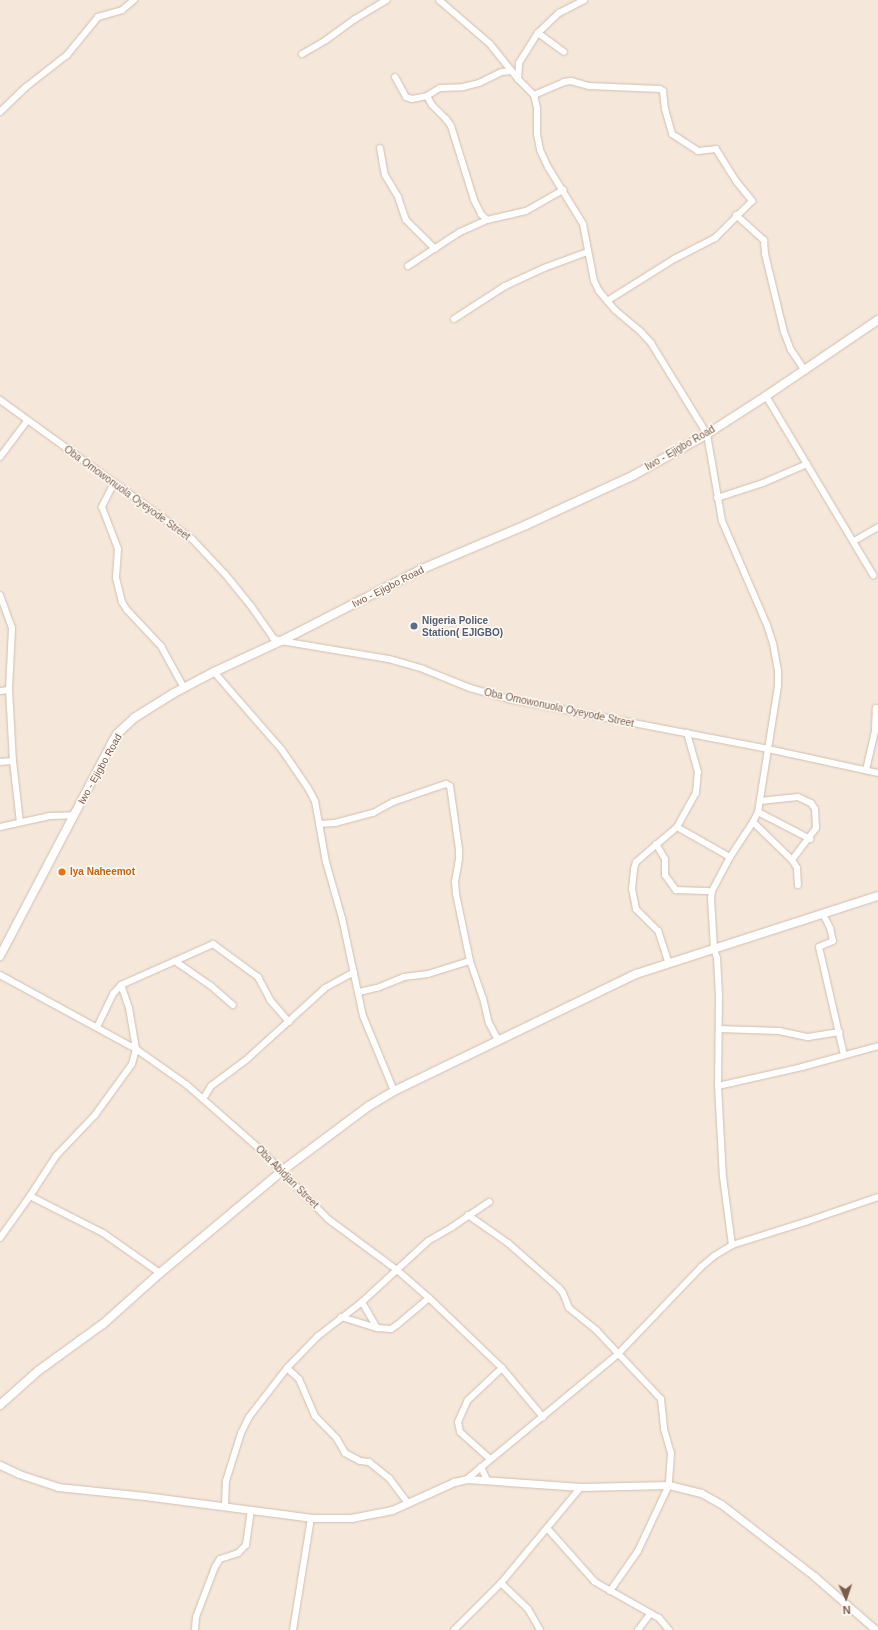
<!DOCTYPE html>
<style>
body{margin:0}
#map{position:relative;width:878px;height:1630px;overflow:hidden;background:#fdf6ec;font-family:Helvetica,sans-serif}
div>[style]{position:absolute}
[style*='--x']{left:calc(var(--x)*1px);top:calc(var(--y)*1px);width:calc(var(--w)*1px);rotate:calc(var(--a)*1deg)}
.residential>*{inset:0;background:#f5e8da;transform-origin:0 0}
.roads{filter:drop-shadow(0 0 1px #d1beb0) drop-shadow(0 0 1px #d1beb0)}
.minor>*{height:6px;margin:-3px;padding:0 3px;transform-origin:3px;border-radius:3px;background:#fff}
.tertiary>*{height:7px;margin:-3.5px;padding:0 3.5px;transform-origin:3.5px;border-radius:3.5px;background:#fff}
.secondary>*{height:8px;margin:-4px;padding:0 4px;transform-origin:4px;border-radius:4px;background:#fff}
.dots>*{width:11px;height:11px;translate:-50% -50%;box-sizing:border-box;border:2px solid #fffaf3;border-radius:50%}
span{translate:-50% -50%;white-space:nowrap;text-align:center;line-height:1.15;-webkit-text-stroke:3px #fffaf3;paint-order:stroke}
.street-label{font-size:10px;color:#7a5c4d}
.service-label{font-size:10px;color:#4e5e75;font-weight:700}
.left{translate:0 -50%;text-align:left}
.food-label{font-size:10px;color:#c56008;font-weight:700}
.north{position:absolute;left:826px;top:1578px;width:40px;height:40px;-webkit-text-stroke:3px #fffaf3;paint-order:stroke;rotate:177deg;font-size:11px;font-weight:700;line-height:16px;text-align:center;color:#7a5c4d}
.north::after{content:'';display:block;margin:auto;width:14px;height:18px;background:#7a5c4d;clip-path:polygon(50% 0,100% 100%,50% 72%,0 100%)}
</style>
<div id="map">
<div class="residential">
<div style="left:0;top:0;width:878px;height:1630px"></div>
</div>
<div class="roads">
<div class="minor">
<div style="--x:439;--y:0;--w:67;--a:40.8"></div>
<div style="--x:490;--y:44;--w:45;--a:51.3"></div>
<div style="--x:518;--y:79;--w:23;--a:45"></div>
<div style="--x:534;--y:95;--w:13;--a:77"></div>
<div style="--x:537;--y:108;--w:26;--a:90"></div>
<div style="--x:537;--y:134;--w:16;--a:79"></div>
<div style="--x:540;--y:150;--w:19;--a:65"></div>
<div style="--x:548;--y:167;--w:67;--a:58.4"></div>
<div style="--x:583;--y:224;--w:58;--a:79.1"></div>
<div style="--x:594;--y:281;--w:11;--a:63"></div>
<div style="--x:599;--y:291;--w:25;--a:50"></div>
<div style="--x:615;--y:310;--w:31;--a:40"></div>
<div style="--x:639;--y:330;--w:18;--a:47"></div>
<div style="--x:651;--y:343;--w:107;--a:58.4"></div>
<div style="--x:707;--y:434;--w:88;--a:80.2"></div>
<div style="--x:722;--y:521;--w:113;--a:66.6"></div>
<div style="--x:767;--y:625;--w:19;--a:72"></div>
<div style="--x:773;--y:643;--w:28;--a:80"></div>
<div style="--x:778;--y:671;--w:15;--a:90"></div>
<div style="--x:778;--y:686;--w:128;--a:99"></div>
<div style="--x:758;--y:812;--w:11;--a:117"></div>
<div style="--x:753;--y:822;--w:42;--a:123.3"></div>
<div style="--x:730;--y:857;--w:38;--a:118"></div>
<div style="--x:712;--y:891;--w:7;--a:98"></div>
<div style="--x:711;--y:898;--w:51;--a:86.6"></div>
<div style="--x:714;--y:949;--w:9;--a:72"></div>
<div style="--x:717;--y:958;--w:36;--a:87"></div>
<div style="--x:719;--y:994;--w:92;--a:90.6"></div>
<div style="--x:718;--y:1086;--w:91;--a:86.9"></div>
<div style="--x:723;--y:1177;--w:69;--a:82.5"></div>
<div style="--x:538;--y:33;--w:32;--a:36"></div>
<div style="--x:302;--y:54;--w:28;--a:-30"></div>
<div style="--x:326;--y:40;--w:36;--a:-36"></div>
<div style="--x:355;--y:19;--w:37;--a:-31"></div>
<div style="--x:395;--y:77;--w:23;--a:61"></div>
<div style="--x:406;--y:97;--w:6;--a:18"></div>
<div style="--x:412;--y:99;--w:15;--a:-11"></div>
<div style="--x:427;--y:96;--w:15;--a:-32"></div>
<div style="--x:440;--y:88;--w:23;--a:-2"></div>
<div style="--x:463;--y:87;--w:16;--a:-14"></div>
<div style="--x:479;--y:83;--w:25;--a:-26"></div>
<div style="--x:502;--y:72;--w:9;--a:-6"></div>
<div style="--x:518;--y:79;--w:16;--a:-86"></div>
<div style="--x:519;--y:63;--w:36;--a:-58"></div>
<div style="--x:538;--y:33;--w:29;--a:-44"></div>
<div style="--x:559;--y:13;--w:28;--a:-27"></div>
<div style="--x:534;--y:95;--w:33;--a:-23"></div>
<div style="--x:564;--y:82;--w:7;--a:-8"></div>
<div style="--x:571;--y:81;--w:19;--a:16"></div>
<div style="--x:589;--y:86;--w:71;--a:2.4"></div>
<div style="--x:660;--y:89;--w:4;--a:34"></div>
<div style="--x:663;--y:91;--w:18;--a:84"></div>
<div style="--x:665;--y:109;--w:26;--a:74"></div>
<div style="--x:672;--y:134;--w:31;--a:33"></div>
<div style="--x:698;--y:151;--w:18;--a:-6"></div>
<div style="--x:716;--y:149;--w:38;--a:58"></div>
<div style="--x:736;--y:181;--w:26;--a:51"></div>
<div style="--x:752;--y:201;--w:52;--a:135"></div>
<div style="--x:715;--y:238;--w:46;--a:152.9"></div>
<div style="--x:674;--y:259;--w:79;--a:147.9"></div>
<div style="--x:427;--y:96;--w:10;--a:61"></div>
<div style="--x:432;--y:105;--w:21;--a:45"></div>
<div style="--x:447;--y:120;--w:7;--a:56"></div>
<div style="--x:451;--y:126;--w:77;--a:72.7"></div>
<div style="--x:474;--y:200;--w:16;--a:63"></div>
<div style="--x:481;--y:214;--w:8;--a:45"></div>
<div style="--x:0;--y:112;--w:36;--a:-44"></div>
<div style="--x:26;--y:87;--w:52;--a:-38"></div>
<div style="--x:67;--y:55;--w:49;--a:-50.8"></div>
<div style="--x:98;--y:17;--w:25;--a:-16"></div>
<div style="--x:122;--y:10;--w:16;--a:-40"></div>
<div style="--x:380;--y:148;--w:27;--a:80"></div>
<div style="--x:385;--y:175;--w:26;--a:59"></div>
<div style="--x:398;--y:197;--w:24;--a:71"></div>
<div style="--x:406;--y:220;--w:41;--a:45"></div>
<div style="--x:736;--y:215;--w:38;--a:42"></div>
<div style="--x:764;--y:240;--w:14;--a:86"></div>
<div style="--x:765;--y:254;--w:80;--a:76.3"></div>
<div style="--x:784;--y:332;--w:19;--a:69"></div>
<div style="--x:791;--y:350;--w:25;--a:56"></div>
<div style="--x:408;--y:266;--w:62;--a:-33.2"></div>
<div style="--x:460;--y:232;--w:30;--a:-24"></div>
<div style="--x:487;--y:220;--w:40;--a:-13"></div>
<div style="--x:526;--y:211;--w:43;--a:-29.6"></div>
<div style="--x:454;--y:319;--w:61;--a:-32.9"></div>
<div style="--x:505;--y:286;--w:43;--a:-24.8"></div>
<div style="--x:544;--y:268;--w:46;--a:-20.4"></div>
<div style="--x:766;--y:396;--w:209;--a:59.1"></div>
<div style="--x:0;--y:400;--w:237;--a:35.9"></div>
<div style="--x:192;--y:539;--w:48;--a:46.7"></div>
<div style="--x:225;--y:574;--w:41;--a:50.9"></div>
<div style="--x:251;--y:606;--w:39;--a:55"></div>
<div style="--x:273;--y:638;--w:9;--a:21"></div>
<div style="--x:281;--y:641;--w:109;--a:9.5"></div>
<div style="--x:389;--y:659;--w:35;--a:16"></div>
<div style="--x:423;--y:669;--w:51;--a:22"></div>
<div style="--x:470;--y:688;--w:41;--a:15.8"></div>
<div style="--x:509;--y:699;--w:264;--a:10.9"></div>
<div style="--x:768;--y:749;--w:113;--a:12.3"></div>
<div style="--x:0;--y:457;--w:45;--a:-53.1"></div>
<div style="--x:114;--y:483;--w:27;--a:117"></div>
<div style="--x:102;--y:507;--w:45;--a:69.1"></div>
<div style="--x:118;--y:549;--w:29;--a:94"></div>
<div style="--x:116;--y:578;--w:25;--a:76"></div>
<div style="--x:122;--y:602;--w:9;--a:58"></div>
<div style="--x:127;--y:610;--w:50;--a:46.6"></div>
<div style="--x:161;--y:646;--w:48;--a:61.3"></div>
<div style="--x:717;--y:498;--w:48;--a:-18.1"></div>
<div style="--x:763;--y:483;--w:48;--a:-23.4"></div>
<div style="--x:854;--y:541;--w:28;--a:-30"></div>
<div style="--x:0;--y:595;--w:35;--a:70"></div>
<div style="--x:12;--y:628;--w:62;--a:92.8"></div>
<div style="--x:9;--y:690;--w:71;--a:86.8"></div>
<div style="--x:13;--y:761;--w:61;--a:83.5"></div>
<div style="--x:214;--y:672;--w:103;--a:48.9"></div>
<div style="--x:282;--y:750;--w:46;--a:55.6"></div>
<div style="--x:308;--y:788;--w:15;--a:62"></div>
<div style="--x:315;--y:801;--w:62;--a:79.8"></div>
<div style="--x:326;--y:862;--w:58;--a:74.1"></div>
<div style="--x:342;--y:918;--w:100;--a:77.9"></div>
<div style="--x:363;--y:1016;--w:81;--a:67.5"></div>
<div style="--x:0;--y:691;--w:9;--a:-6"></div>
<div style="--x:0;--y:762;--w:13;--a:-4"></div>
<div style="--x:866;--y:770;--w:40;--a:-77"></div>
<div style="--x:875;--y:731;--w:23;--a:-88"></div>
<div style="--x:760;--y:801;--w:38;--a:-6"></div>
<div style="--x:798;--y:797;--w:14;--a:25"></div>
<div style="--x:811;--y:803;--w:7;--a:56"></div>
<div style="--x:815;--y:809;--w:19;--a:87"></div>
<div style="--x:816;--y:828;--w:40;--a:127"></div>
<div style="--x:758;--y:812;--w:59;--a:27.4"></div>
<div style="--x:753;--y:822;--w:54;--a:44.3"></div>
<div style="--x:792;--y:860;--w:9;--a:58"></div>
<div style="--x:797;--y:868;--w:17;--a:87"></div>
<div style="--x:319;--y:824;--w:16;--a:-4"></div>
<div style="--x:335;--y:823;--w:39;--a:-15"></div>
<div style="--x:373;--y:813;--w:23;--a:-29"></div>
<div style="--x:393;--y:802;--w:56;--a:-18.8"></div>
<div style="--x:446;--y:784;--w:4;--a:27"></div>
<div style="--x:450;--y:786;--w:64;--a:81.9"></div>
<div style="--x:459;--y:849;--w:10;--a:90"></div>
<div style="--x:459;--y:859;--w:23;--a:100"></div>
<div style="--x:455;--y:882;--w:12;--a:85"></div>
<div style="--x:456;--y:894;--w:68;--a:78.2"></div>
<div style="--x:470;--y:961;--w:39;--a:71"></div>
<div style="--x:483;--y:998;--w:26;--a:77"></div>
<div style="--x:489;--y:1023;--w:19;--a:62"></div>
<div style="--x:0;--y:827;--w:51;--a:-12.4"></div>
<div style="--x:50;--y:816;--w:25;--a:-2"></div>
<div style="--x:677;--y:827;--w:61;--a:29.5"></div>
<div style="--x:656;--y:844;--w:17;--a:59"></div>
<div style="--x:665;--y:859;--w:16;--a:90"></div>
<div style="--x:665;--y:875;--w:19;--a:54"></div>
<div style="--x:676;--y:890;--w:36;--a:2"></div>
<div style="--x:823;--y:914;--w:16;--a:63"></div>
<div style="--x:830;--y:928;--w:13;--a:77"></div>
<div style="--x:833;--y:941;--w:15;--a:157"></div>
<div style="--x:819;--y:947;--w:111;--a:77"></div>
<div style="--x:175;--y:961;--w:44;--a:34.8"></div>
<div style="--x:211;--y:986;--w:29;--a:41"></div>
<div style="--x:669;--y:964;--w:35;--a:-108"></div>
<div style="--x:658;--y:931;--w:31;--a:-135"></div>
<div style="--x:636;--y:909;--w:20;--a:-101"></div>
<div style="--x:632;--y:889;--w:20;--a:-84"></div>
<div style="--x:634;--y:869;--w:7;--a:-74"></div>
<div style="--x:636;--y:862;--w:54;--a:-40.5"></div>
<div style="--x:677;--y:827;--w:39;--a:-61"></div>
<div style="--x:696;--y:793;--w:21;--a:-85"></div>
<div style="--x:698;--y:772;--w:41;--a:-105.8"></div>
<div style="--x:0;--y:975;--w:155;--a:28.6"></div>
<div style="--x:136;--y:1049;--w:62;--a:35.2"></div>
<div style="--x:187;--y:1085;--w:101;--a:41.4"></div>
<div style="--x:263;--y:1152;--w:93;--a:45.9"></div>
<div style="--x:328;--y:1219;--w:86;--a:36.5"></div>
<div style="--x:397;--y:1270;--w:43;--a:41.2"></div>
<div style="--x:429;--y:1298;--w:101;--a:43.8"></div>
<div style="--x:502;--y:1368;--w:64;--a:50.1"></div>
<div style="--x:359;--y:992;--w:18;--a:-13"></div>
<div style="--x:377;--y:988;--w:29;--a:-22"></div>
<div style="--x:404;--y:977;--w:24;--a:-7"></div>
<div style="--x:428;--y:974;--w:44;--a:-17.2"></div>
<div style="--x:97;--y:1027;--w:37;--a:-64"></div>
<div style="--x:113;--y:994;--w:12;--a:-48"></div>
<div style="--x:121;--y:985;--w:101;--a:-24"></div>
<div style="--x:213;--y:944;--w:56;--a:36.3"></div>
<div style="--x:258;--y:977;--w:26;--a:62"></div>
<div style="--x:270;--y:1000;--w:29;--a:49"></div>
<div style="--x:719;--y:1029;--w:60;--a:1.9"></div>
<div style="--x:779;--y:1031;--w:30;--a:12"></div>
<div style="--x:808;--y:1037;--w:32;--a:-9"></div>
<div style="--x:718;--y:1086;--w:86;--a:-12.7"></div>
<div style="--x:802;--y:1067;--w:79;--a:-15.4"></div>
<div style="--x:203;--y:1099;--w:15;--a:-58"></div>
<div style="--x:211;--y:1086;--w:44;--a:-36.6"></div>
<div style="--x:246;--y:1060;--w:107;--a:-42.3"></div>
<div style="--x:325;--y:988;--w:33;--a:-29"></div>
<div style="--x:30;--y:1196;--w:82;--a:26.9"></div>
<div style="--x:103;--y:1233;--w:70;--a:35.1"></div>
<div style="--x:468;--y:1215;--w:49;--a:35"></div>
<div style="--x:508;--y:1243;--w:68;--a:41.4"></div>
<div style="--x:559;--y:1288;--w:6;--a:51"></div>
<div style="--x:563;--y:1293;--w:16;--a:68"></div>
<div style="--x:569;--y:1308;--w:36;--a:39"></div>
<div style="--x:597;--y:1331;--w:93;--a:46.7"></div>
<div style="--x:661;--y:1399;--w:30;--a:84"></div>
<div style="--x:664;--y:1429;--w:25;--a:74"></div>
<div style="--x:671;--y:1453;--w:32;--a:94"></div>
<div style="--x:669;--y:1485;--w:73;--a:115.2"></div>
<div style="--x:638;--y:1551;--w:49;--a:125"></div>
<div style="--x:0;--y:1238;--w:52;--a:-54.5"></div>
<div style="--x:30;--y:1196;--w:48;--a:-57"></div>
<div style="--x:56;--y:1156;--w:57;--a:-46.4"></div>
<div style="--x:95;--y:1115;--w:63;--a:-54"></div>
<div style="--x:132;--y:1064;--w:16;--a:-75"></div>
<div style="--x:136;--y:1049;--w:42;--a:-99.7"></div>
<div style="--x:129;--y:1008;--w:24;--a:-109"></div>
<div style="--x:362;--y:1302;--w:30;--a:60"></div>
<div style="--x:341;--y:1317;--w:38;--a:17"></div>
<div style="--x:377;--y:1328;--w:14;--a:4"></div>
<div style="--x:391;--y:1329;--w:7;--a:-34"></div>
<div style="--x:397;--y:1325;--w:42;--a:-40.2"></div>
<div style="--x:287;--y:1368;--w:16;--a:43"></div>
<div style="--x:299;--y:1379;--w:40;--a:66.6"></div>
<div style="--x:315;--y:1416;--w:32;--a:46"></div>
<div style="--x:337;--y:1439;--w:16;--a:60"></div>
<div style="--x:345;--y:1453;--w:17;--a:28"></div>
<div style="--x:360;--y:1461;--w:9;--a:6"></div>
<div style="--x:369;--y:1462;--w:26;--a:39"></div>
<div style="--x:389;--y:1478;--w:31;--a:53"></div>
<div style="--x:490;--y:1459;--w:40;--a:-138"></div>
<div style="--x:460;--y:1432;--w:10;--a:-101"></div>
<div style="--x:458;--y:1422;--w:24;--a:-66"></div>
<div style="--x:468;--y:1400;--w:47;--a:-43.3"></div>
<div style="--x:481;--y:1467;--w:14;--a:65"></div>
<div style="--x:467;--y:1479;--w:196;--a:-39.6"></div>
<div style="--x:618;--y:1354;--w:120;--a:-46.3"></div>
<div style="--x:701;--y:1267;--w:17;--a:-40"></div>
<div style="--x:714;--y:1256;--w:21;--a:-31"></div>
<div style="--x:732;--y:1245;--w:77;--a:-17.5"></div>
<div style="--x:805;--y:1222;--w:77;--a:-18.9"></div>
<div style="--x:225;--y:1506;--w:25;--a:-88"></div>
<div style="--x:226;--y:1481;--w:50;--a:-72.6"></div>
<div style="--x:241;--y:1433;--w:18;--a:-63"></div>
<div style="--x:249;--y:1417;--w:62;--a:-52.2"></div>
<div style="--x:287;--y:1368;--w:45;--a:-45.9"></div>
<div style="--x:318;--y:1336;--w:56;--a:-37.7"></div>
<div style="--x:362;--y:1302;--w:90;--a:-42.7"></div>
<div style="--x:428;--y:1241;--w:28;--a:-30"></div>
<div style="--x:452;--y:1227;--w:45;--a:-34"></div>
<div style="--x:547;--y:1528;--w:72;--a:48.4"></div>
<div style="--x:595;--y:1582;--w:73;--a:29.4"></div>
<div style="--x:659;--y:1618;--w:16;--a:50"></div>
<div style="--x:501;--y:1583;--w:37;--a:44"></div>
<div style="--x:528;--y:1609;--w:24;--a:60"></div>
<div style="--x:195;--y:1630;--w:13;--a:-86"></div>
<div style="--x:196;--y:1617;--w:53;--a:-69.2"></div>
<div style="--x:215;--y:1567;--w:9;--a:-58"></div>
<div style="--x:220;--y:1559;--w:19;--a:-18"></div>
<div style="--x:238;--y:1553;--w:11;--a:-45"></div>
<div style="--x:246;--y:1545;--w:35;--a:-82"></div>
<div style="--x:293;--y:1630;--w:113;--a:-80.9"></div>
<div style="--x:454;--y:1630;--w:66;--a:-45"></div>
<div style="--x:501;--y:1583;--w:125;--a:-50.2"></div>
<div style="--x:638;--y:1630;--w:21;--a:-53"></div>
</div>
<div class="tertiary">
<div style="--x:0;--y:1465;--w:21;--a:25"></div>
<div style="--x:19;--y:1474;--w:41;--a:18.4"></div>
<div style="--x:58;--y:1487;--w:87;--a:5.9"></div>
<div style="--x:145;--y:1496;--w:167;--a:7.5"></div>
<div style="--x:311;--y:1518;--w:40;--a:0"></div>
<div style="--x:351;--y:1518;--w:42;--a:-11"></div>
<div style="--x:392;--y:1510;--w:68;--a:-24.3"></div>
<div style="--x:454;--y:1482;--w:13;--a:-13"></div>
<div style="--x:467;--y:1479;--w:114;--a:4"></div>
<div style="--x:581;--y:1487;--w:88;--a:-1.3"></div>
<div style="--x:669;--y:1485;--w:33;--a:14"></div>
<div style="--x:701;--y:1493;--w:23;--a:29"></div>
<div style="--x:721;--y:1504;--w:118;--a:37.7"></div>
<div style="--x:814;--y:1576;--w:82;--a:41.1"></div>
</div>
<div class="secondary">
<div style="--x:0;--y:956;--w:243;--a:-62.3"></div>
<div style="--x:113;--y:741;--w:8;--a:-60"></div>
<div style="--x:117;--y:734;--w:23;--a:-43"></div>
<div style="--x:134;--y:718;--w:47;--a:-32"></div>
<div style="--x:174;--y:693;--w:45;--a:-27.7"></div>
<div style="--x:214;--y:672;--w:74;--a:-24.8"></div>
<div style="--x:281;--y:641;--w:158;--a:-27.1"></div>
<div style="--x:422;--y:569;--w:113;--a:-22.9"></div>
<div style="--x:526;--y:525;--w:119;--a:-24.8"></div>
<div style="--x:634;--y:475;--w:84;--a:-29.3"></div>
<div style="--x:707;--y:434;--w:70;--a:-32.8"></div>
<div style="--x:766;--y:396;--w:135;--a:-34.2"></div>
<div style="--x:0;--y:1405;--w:51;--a:-41.8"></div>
<div style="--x:38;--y:1371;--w:80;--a:-35.9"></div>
<div style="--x:103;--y:1324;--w:76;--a:-41.8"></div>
<div style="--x:160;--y:1273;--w:160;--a:-39.9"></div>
<div style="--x:283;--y:1170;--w:107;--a:-36.7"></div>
<div style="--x:369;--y:1106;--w:29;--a:-31"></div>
<div style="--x:394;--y:1091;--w:269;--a:-25.8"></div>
<div style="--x:636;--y:974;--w:254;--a:-17.9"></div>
</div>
</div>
<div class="dots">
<div style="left:414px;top:626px;background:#5c6f8a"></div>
<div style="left:62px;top:872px;background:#e8710a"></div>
</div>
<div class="street-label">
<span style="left:680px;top:448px;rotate:-30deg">Iwo - Ejigbo Road</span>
<span style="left:127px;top:493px;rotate:36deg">Oba Omowonuola Oyeyode Street</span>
<span style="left:388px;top:587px;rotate:-27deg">Iwo - Ejigbo Road</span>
<span style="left:559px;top:708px;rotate:12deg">Oba Omowonuola Oyeyode Street</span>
<span style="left:100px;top:769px;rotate:-61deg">Iwo - Ejigbo Road</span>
<span style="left:287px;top:1177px;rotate:45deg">Oba Abidjan Street</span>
</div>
<div class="service-label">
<span class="left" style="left:422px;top:626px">Nigeria Police<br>Station( EJIGBO)</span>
</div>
<div class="food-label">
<span class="left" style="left:70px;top:872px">Iya Naheemot</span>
</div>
<div class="north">N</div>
</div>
